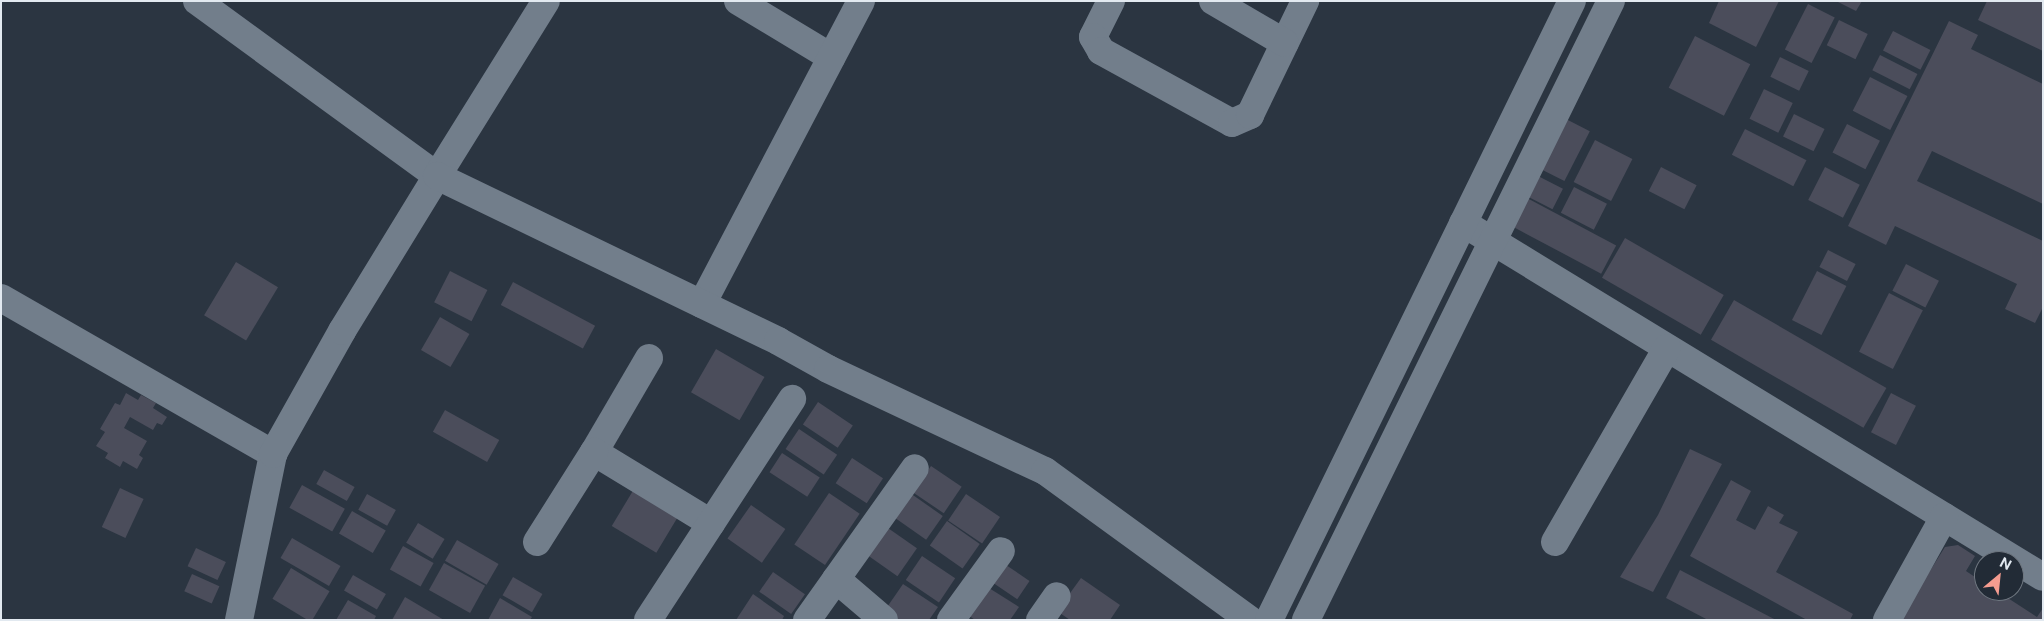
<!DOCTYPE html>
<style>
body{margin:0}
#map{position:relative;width:2044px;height:621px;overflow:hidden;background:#2b3541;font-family:"Public Sans",sans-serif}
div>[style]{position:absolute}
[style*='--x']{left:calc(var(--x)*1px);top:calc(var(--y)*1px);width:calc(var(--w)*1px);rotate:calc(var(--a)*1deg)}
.building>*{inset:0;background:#4b4d5b;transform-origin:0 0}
.minor>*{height:28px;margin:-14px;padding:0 14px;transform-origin:14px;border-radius:14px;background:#727e8b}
.tertiary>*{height:28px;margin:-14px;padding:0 14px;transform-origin:14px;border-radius:14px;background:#727e8b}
span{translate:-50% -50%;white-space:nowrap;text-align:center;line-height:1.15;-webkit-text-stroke:5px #222b36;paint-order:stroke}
.frame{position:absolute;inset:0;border:2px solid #e2e9f0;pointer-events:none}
.north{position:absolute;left:1974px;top:551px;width:50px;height:50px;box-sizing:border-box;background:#222b36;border:1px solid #6f7780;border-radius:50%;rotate:28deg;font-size:14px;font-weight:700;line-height:20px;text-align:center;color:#e2e9f0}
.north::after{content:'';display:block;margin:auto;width:18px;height:22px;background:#f59c90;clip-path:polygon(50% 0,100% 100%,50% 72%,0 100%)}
</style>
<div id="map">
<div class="building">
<div style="clip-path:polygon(1719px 1px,1779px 1px,1756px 47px,1709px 23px)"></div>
<div style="clip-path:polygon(1836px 1px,1862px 1px,1856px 11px)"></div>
<div style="clip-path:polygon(1987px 1px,2043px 1px,2043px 51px,1978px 20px)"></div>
<div style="left:1808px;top:4px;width:30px;height:51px;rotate:27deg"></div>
<div style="left:1839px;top:20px;width:32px;height:28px;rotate:26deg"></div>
<div style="clip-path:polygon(1949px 21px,1978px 35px,1971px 49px,2043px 84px,2043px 204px,1932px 151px,1917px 181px,2043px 241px,2043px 307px,2035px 323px,2005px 309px,2017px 284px,1895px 226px,1886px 245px,1848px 226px)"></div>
<div style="left:1893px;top:31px;width:42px;height:22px;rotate:27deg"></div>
<div style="left:1695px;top:36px;width:62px;height:58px;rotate:27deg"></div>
<div style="left:1880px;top:55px;width:42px;height:17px;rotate:27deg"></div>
<div style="left:1780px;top:57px;width:32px;height:22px;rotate:26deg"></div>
<div style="left:1870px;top:77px;width:42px;height:38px;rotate:27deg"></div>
<div style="left:1764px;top:89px;width:32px;height:33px;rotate:26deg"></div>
<div style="left:1794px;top:114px;width:34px;height:25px;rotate:26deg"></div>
<div style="left:1564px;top:118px;width:29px;height:56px;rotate:27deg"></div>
<div style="left:1847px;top:124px;width:37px;height:32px;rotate:27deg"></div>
<div style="left:1745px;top:129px;width:69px;height:29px;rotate:27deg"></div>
<div style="left:1595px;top:140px;width:42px;height:47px;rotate:27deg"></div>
<div style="left:1661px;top:167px;width:40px;height:27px;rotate:27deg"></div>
<div style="left:1825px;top:167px;width:39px;height:37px;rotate:27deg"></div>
<div style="left:1538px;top:176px;width:28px;height:23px;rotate:27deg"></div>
<div style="left:1574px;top:187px;width:37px;height:29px;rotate:27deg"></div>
<div style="left:1527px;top:198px;width:101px;height:32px;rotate:28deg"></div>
<div style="left:1625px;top:238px;width:114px;height:46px;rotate:30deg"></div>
<div style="left:1828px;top:250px;width:31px;height:19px;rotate:27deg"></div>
<div style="left:236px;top:262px;width:49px;height:62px;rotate:31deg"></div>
<div style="left:1906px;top:264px;width:37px;height:30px;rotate:27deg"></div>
<div style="left:450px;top:271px;width:42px;height:35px;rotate:27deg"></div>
<div style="left:1817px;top:271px;width:33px;height:55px;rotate:27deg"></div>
<div style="left:513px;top:282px;width:93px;height:26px;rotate:28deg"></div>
<div style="left:1889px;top:293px;width:38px;height:66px;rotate:27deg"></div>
<div style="left:1734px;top:300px;width:176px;height:46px;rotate:30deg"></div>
<div style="left:440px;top:317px;width:34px;height:38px;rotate:30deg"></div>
<div style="left:716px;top:349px;width:56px;height:50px;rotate:30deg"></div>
<div style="clip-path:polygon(126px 393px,138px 400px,141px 395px,156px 403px,153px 408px,167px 417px,162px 425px,157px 423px,153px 430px,130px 417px,124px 428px,147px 441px,139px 455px,143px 458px,137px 469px,123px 461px,120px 467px,105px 458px,108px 453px,96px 446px,105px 432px,100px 429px,115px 403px,120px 405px)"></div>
<div style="left:1891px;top:393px;width:28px;height:44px;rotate:27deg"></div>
<div style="left:818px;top:402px;width:42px;height:27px;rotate:34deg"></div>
<div style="left:445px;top:410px;width:62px;height:25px;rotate:29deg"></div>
<div style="left:799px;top:429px;width:46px;height:24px;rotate:34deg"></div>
<div style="clip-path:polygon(1690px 449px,1722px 464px,1653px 592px,1620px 577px,1658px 515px)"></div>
<div style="left:782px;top:453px;width:45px;height:23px;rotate:33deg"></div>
<div style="left:852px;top:458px;width:37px;height:30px;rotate:33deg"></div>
<div style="left:931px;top:466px;width:37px;height:32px;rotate:34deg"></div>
<div style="left:324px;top:470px;width:35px;height:16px;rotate:29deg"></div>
<div style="clip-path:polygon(1731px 480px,1751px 491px,1736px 520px,1755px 530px,1768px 506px,1784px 515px,1779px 523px,1798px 532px,1776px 572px,1853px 614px,1850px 620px,1807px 620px,1690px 556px)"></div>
<div style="left:637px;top:484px;width:52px;height:49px;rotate:31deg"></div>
<div style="left:302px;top:485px;width:49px;height:26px;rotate:29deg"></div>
<div style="left:120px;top:488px;width:26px;height:43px;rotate:25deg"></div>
<div style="left:829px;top:493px;width:37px;height:62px;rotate:34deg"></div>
<div style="left:910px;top:493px;width:40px;height:29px;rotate:35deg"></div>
<div style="left:367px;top:494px;width:33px;height:18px;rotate:29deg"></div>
<div style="left:966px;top:494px;width:41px;height:32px;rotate:34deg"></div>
<div style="left:751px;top:505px;width:42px;height:41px;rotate:35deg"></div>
<div style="left:352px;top:511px;width:39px;height:26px;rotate:30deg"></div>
<div style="left:947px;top:521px;width:40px;height:30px;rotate:35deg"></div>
<div style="left:418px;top:523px;width:31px;height:23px;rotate:31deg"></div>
<div style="left:885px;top:526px;width:39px;height:34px;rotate:35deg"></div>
<div style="left:292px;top:538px;width:56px;height:23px;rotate:30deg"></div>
<div style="left:457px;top:540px;width:48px;height:24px;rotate:30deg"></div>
<div style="clip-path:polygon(1958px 545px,1975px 556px,1966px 571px,1984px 583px,1984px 591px,1997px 591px,2037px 617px,2043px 608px,2043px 620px,1899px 620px,1945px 547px)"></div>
<div style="left:403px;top:546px;width:35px;height:27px;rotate:29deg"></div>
<div style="left:196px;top:548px;width:33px;height:20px;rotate:25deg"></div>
<div style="left:922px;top:556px;width:40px;height:29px;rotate:34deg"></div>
<div style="left:444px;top:563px;width:47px;height:31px;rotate:29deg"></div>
<div style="left:1003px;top:563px;width:32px;height:22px;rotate:34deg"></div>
<div style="left:291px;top:568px;width:45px;height:36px;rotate:31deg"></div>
<div style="clip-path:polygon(1680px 570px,1776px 620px,1708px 620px,1666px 598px)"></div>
<div style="left:773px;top:572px;width:39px;height:24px;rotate:35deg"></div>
<div style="left:192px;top:574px;width:30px;height:19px;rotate:24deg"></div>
<div style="left:353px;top:575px;width:38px;height:18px;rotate:30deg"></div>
<div style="left:513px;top:577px;width:34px;height:21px;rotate:30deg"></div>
<div style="clip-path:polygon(1081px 578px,1120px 605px,1110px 620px,1070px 620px,1057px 611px)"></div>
<div style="clip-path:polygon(903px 584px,938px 607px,929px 620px,893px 620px,883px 613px)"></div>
<div style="clip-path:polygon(989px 588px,1019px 607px,1010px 620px,975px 620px,968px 615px)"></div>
<div style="clip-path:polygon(753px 594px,784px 616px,782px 620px,736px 620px)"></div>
<div style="clip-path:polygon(405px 597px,444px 620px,392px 620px)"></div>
<div style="clip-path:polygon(500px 598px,532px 617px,530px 620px,488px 620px)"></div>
<div style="clip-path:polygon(348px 600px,376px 616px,374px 620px,336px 620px)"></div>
</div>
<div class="minor">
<div style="--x:197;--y:1;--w:297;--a:36.1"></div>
<div style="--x:437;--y:176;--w:206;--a:-58.1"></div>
<div style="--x:738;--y:1;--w:109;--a:31.1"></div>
<div style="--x:1111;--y:1;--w:40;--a:116.6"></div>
<div style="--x:1093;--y:37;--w:16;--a:60"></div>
<div style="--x:1101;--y:51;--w:149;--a:28.8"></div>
<div style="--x:1232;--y:123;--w:20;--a:-24"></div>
<div style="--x:1250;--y:115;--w:127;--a:-64.2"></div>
<div style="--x:1213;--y:1;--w:83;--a:30.3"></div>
<div style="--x:1463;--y:223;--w:679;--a:31.4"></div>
<div style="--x:1;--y:298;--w:314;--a:29.8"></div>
<div style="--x:702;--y:304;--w:342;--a:-62.3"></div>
<div style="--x:649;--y:358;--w:109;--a:120.3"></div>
<div style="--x:594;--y:452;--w:137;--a:31.3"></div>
<div style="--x:537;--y:542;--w:107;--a:-57.7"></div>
<div style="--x:1555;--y:542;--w:224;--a:-60"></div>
<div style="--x:836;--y:579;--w:63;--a:40.5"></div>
<div style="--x:239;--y:620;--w:169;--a:-78.4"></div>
<div style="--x:273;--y:454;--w:141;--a:-60.7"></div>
<div style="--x:342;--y:331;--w:182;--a:-58.5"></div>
<div style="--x:437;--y:176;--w:379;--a:25.8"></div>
<div style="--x:778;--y:341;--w:57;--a:29.2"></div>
<div style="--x:828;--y:369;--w:240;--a:25.2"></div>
<div style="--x:1045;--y:471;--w:253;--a:36"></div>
<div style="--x:648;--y:620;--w:264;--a:-56.9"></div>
<div style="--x:807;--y:620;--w:186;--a:-54.6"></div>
<div style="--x:951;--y:620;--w:85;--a:-54.1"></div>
<div style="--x:1040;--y:620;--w:29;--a:-55"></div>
<div style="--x:1887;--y:620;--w:118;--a:-61"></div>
</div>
<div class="tertiary">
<div style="--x:1269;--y:620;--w:689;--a:-63.92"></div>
<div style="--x:1306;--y:620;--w:690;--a:-63.77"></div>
</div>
<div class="frame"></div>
<div class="north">N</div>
</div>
